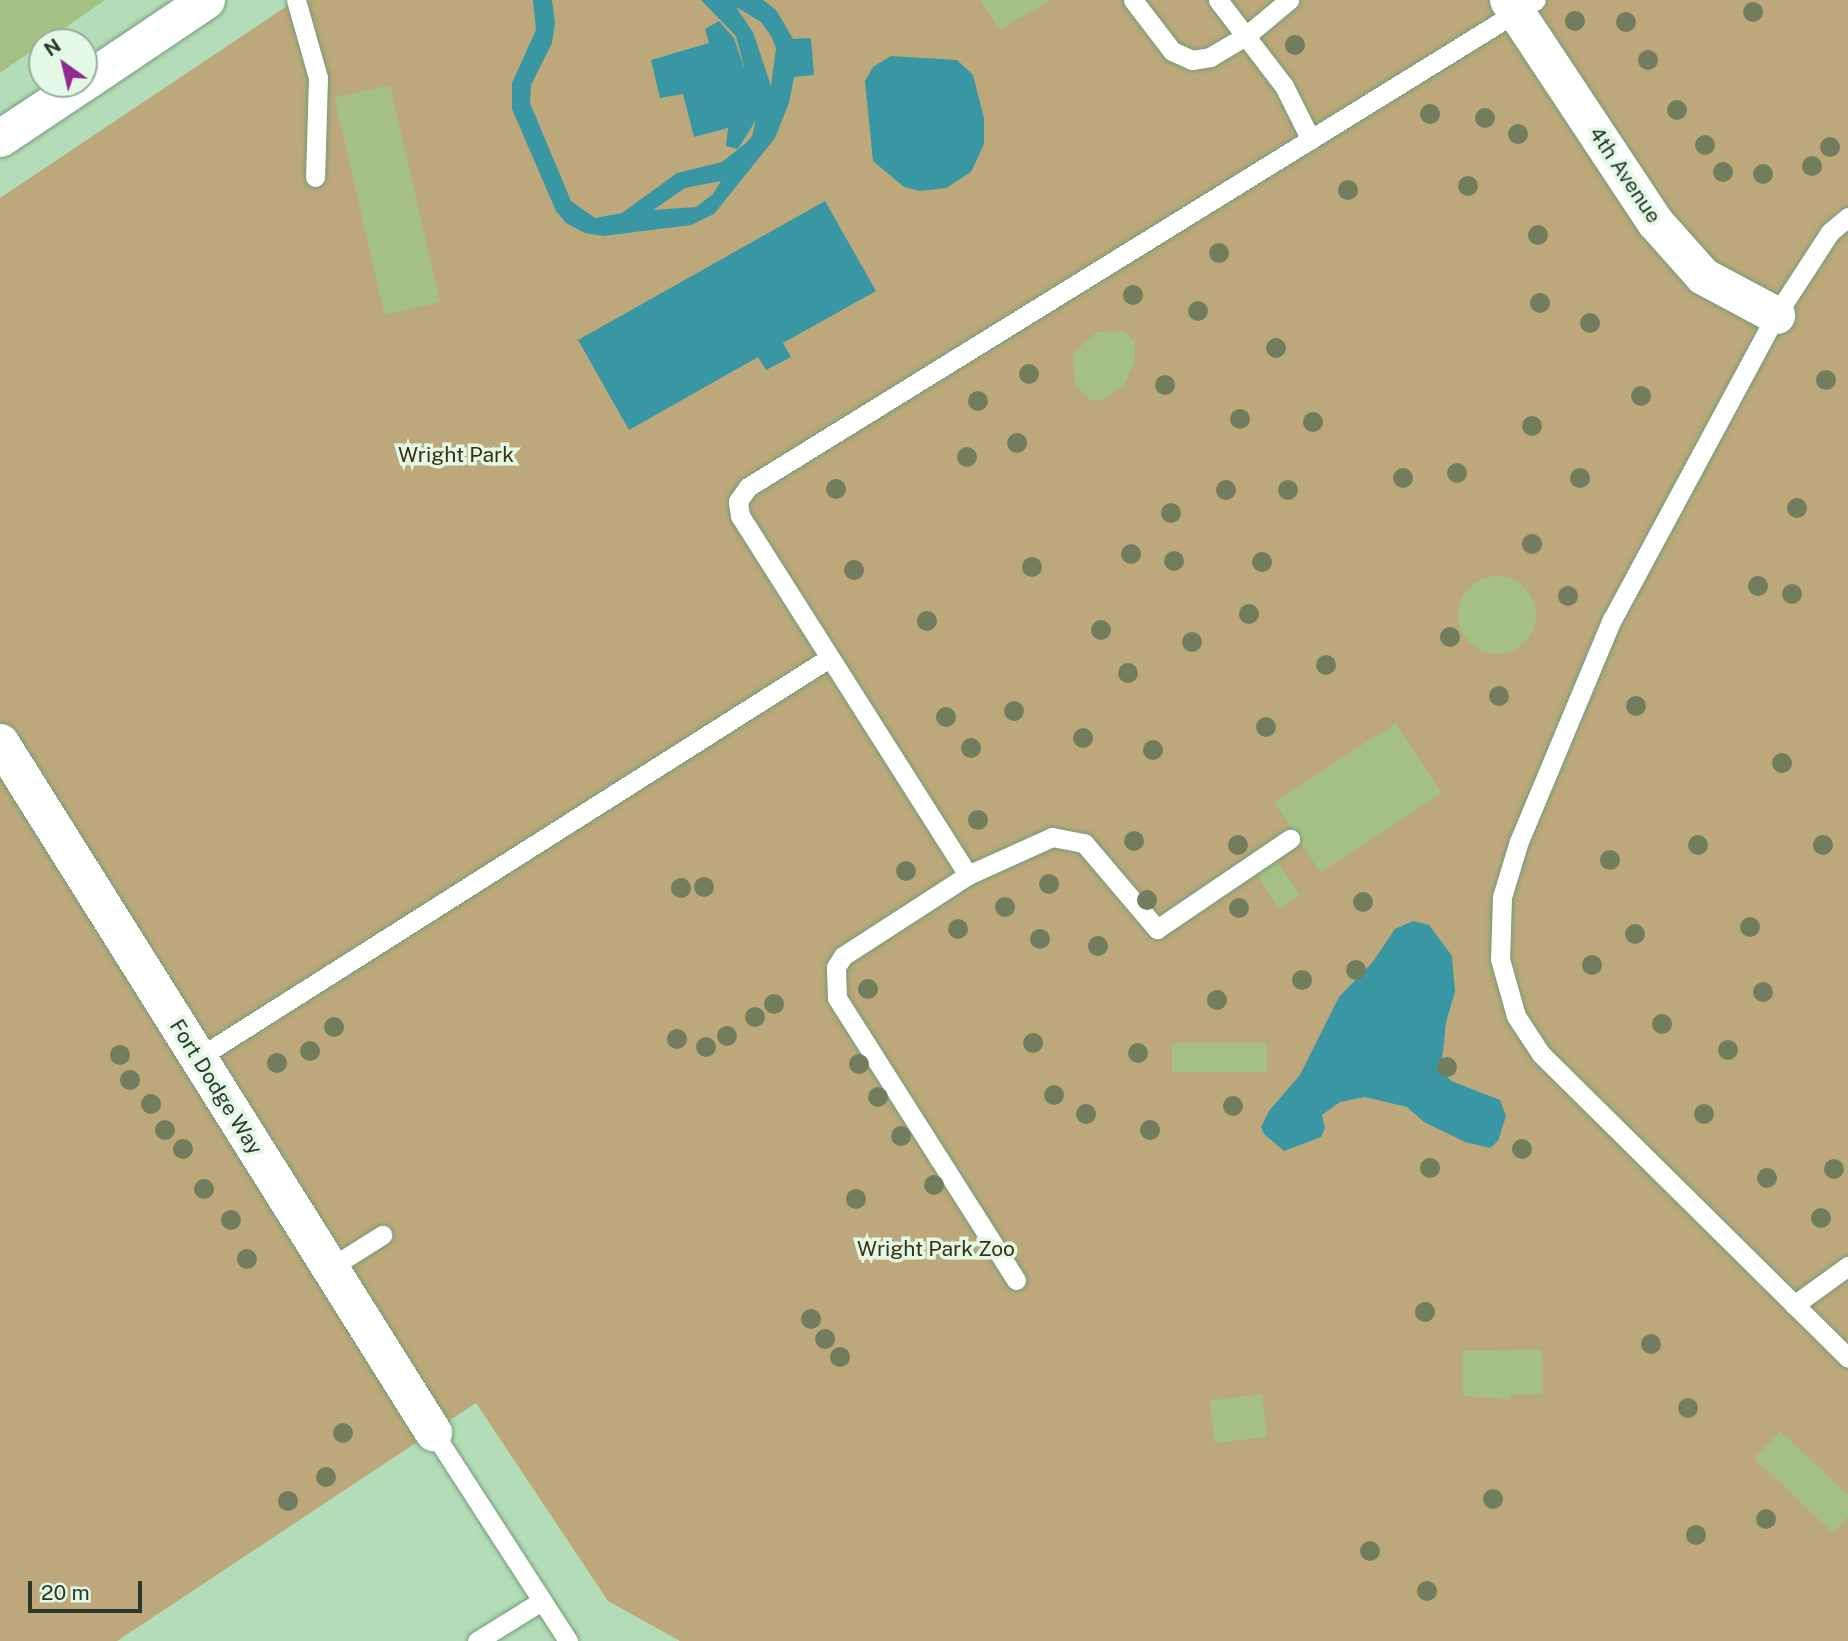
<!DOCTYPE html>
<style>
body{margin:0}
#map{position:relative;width:1848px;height:1641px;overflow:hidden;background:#b3ddb8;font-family:"Public Sans",sans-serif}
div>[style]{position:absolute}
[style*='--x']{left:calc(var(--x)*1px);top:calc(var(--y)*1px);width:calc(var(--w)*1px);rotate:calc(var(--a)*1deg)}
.green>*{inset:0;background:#bca87a}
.water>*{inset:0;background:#3997a4}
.building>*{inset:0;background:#a5c083;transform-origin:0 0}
.round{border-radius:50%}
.roads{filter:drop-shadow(0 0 2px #749b78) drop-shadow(0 0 2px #749b78)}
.lane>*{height:19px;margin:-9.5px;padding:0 9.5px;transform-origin:9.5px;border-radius:9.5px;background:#fff}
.street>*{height:37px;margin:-18.5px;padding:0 18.5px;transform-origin:18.5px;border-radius:18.5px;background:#fff}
.trees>*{width:20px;height:20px;margin:-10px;border-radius:50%;background:#717d5d}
span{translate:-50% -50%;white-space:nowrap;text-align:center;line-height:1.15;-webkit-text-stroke:7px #e3f8e5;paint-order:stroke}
.street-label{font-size:21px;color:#293a2b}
.park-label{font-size:21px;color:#3b2f12}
.north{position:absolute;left:28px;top:28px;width:70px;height:70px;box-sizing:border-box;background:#e3f8e5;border:2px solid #99ac9b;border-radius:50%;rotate:326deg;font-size:19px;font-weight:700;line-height:28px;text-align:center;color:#293a2b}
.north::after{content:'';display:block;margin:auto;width:24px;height:32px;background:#902b91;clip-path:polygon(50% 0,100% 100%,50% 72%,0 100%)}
.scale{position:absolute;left:28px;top:1581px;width:114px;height:32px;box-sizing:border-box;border:4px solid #293a2b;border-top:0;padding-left:9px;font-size:21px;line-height:24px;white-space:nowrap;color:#293a2b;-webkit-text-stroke:5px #e3f8e5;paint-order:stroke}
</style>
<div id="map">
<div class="green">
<div style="clip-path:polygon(296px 0,1848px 0,1848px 1641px,680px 1641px,608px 1601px,476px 1403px,117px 1641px,0 1641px,0 198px)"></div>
</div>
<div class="water">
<div style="clip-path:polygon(evenodd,533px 0,552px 0,555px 23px,552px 43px,531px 85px,530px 103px,571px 201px,595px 218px,622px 213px,677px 173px,722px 162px,746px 143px,752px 136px,756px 120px,738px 149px,726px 146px,728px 128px,694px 137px,683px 94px,660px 98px,651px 60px,709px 43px,705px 29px,719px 21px,734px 38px,745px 71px,736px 36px,701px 0,763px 0,776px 10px,793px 39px,811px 38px,814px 75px,794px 77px,789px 103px,775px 138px,714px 214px,691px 225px,603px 236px,585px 233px,566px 223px,556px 211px,512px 109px,512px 83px,536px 30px,533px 0,736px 7px,761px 22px,771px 36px,776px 48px,771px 86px,753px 32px,736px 7px,533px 0,721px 181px,713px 194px,696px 207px,653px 210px,685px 188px,721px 181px)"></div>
<div style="clip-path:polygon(891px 56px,957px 60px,973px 75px,984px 118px,984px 144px,971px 172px,946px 188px,920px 191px,904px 187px,873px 161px,865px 81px,873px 67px)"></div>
<div style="clip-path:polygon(825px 201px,876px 291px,783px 343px,791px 357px,766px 370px,758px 357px,629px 430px,578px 340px)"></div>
<div style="clip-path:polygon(1413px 921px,1429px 925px,1452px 956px,1455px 992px,1446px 1022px,1441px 1070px,1451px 1081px,1500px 1100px,1506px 1116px,1498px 1141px,1490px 1148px,1465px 1142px,1424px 1122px,1407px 1107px,1365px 1097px,1340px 1102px,1322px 1115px,1325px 1128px,1321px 1137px,1284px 1151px,1264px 1134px,1261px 1127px,1269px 1111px,1300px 1075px,1339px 997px,1372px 963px,1395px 929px)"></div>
</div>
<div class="building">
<div style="clip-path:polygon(0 0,105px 0,0 73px)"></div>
<div style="clip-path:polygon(981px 0,1051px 0,999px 30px)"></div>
<div style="left:390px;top:85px;width:223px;height:57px;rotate:77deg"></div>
<div style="clip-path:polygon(1124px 331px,1135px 341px,1135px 361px,1124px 386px,1105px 399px,1091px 401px,1075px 384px,1073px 353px,1097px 332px)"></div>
<div class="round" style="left:1458px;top:576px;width:78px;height:78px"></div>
<div style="left:1396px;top:723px;width:84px;height:145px;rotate:57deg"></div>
<div style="left:1278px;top:861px;width:41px;height:25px;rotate:58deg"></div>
<div style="left:1172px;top:1043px;width:95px;height:29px"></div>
<div style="clip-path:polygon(1542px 1349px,1543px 1394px,1510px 1395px,1510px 1399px,1463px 1396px,1462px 1351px)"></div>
<div style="left:1262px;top:1394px;width:43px;height:53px;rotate:83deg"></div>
<div style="clip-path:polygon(1780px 1431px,1848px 1495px,1848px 1517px,1833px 1533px,1754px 1458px)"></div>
</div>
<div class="roads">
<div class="lane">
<div style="--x:296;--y:0;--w:81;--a:74.2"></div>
<div style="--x:318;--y:78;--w:99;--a:91.7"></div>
<div style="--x:1133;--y:0;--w:64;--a:52.6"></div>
<div style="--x:1172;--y:51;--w:22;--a:24"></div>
<div style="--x:1192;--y:60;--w:18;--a:-9"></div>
<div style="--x:1210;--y:57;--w:43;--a:-30.7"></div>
<div style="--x:1247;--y:35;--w:55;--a:-39.8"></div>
<div style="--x:1218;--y:0;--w:108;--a:52.5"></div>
<div style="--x:1284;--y:86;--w:60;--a:63.4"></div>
<div style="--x:1848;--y:217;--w:23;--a:140"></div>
<div style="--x:1830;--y:232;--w:99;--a:123"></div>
<div style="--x:1776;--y:315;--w:345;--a:118.3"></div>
<div style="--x:1612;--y:619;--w:241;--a:112.7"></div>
<div style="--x:1519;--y:841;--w:59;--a:106.9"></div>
<div style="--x:1502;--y:897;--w:62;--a:91.8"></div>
<div style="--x:1500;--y:959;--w:59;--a:74.3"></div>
<div style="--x:1516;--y:1016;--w:45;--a:56.7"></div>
<div style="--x:1541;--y:1054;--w:432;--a:44.7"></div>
<div style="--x:968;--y:875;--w:425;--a:-122.4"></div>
<div style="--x:740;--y:516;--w:15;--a:-98"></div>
<div style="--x:738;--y:501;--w:17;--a:-54"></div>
<div style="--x:748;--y:487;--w:926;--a:-31.72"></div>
<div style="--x:198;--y:1058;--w:747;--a:-32.37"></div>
<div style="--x:330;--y:1268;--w:62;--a:-32.4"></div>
<div style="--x:1016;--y:1280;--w:334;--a:-122.4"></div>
<div style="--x:837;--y:998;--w:31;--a:-92"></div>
<div style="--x:836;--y:967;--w:13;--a:-58"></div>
<div style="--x:843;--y:956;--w:149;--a:-32.9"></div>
<div style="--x:968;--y:875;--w:92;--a:-24.3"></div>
<div style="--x:1052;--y:837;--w:33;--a:11"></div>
<div style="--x:1084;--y:843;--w:113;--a:49.7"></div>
<div style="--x:1157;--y:929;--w:161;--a:-34.1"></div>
<div style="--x:1794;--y:1305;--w:67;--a:-35.8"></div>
<div style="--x:433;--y:1432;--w:249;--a:57.1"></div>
<div style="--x:477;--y:1641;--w:74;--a:-31.8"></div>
</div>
<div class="street">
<div style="--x:1508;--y:0;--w:266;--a:56.5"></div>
<div style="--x:1655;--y:222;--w:72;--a:48.4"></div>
<div style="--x:1703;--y:276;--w:83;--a:28.1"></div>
<div style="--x:84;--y:82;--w:147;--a:-33.9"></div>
<div style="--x:0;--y:138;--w:97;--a:-33.7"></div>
<div style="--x:0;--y:742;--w:815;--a:57.89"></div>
</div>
</div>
<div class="trees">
<div style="left:1753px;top:12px"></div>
<div style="left:1575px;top:21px"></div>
<div style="left:1626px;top:22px"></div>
<div style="left:1295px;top:45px"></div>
<div style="left:1648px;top:60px"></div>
<div style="left:1677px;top:110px"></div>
<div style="left:1430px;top:114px"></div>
<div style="left:1485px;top:118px"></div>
<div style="left:1518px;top:134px"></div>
<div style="left:1705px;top:145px"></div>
<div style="left:1830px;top:147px"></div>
<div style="left:1812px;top:166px"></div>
<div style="left:1723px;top:172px"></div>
<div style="left:1763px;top:174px"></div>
<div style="left:1468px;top:186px"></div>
<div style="left:1348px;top:190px"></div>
<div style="left:1538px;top:235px"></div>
<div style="left:1219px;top:253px"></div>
<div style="left:1133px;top:295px"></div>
<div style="left:1540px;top:303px"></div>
<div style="left:1198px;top:311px"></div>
<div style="left:1590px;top:323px"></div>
<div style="left:1276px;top:348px"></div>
<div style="left:1029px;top:374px"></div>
<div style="left:1826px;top:380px"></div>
<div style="left:1165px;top:385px"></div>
<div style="left:1641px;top:396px"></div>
<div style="left:978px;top:401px"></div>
<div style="left:1240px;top:419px"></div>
<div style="left:1313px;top:422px"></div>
<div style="left:1532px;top:426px"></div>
<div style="left:1017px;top:443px"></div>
<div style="left:967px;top:457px"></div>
<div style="left:1457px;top:473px"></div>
<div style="left:1403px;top:478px"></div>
<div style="left:1580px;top:478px"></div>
<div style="left:836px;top:489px"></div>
<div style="left:1226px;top:490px"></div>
<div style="left:1288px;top:490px"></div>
<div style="left:1797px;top:508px"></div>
<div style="left:1171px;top:513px"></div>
<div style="left:1532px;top:544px"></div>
<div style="left:1131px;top:554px"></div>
<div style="left:1174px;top:561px"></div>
<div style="left:1262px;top:562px"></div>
<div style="left:1032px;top:567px"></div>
<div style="left:854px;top:570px"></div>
<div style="left:1758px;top:586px"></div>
<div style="left:1792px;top:594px"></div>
<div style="left:1568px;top:596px"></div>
<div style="left:1249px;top:614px"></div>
<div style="left:927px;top:621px"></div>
<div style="left:1101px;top:630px"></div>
<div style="left:1450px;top:637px"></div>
<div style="left:1192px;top:642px"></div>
<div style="left:1326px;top:665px"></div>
<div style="left:1128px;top:673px"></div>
<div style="left:1499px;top:696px"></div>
<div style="left:1636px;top:706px"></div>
<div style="left:1014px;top:711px"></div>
<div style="left:946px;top:717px"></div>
<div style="left:1266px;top:727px"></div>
<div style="left:1083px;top:738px"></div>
<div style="left:971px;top:748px"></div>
<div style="left:1153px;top:750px"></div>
<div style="left:1782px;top:763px"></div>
<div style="left:978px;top:820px"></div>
<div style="left:1134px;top:841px"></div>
<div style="left:1238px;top:845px"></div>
<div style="left:1698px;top:845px"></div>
<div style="left:1823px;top:845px"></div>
<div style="left:1610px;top:860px"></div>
<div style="left:906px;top:871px"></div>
<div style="left:1049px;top:884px"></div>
<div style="left:704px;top:887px"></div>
<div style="left:681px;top:888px"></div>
<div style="left:1147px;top:900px"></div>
<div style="left:1363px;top:902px"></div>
<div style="left:1005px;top:907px"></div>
<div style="left:1239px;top:908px"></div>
<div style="left:1750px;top:927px"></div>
<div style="left:958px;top:929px"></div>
<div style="left:1635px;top:934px"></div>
<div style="left:1040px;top:939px"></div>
<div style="left:1098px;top:946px"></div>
<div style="left:1592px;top:965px"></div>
<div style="left:1356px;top:970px"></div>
<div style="left:1302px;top:980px"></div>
<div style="left:868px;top:989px"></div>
<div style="left:1763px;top:992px"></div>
<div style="left:1217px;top:1000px"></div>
<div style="left:774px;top:1004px"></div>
<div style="left:755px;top:1017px"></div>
<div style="left:1662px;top:1024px"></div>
<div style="left:334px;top:1027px"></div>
<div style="left:727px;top:1036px"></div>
<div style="left:677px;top:1039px"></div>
<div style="left:1033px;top:1043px"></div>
<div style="left:706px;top:1047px"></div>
<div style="left:1728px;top:1050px"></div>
<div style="left:310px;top:1051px"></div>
<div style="left:1138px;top:1053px"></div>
<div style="left:120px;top:1055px"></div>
<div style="left:277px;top:1063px"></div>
<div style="left:859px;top:1064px"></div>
<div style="left:1447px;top:1067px"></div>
<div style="left:130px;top:1080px"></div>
<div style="left:1054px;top:1095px"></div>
<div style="left:878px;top:1097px"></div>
<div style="left:151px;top:1104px"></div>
<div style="left:1233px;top:1106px"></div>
<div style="left:1086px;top:1114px"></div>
<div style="left:1704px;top:1114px"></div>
<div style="left:165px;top:1130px"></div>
<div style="left:1150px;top:1130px"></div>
<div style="left:901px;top:1136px"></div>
<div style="left:183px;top:1149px"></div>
<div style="left:1522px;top:1149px"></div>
<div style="left:1430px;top:1168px"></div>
<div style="left:1834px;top:1169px"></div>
<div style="left:1767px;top:1178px"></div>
<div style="left:934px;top:1185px"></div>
<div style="left:204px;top:1189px"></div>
<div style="left:856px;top:1199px"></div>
<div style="left:1821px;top:1218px"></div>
<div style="left:231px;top:1220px"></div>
<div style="left:247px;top:1259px"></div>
<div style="left:1425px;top:1312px"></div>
<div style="left:811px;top:1319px"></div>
<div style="left:825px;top:1339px"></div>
<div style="left:1651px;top:1344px"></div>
<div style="left:840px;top:1357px"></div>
<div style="left:1688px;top:1408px"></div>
<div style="left:343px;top:1433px"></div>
<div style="left:326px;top:1477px"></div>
<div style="left:1493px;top:1499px"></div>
<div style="left:288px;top:1501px"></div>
<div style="left:1766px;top:1519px"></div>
<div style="left:1696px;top:1535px"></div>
<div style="left:1370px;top:1551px"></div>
<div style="left:1427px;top:1591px"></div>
</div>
<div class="street-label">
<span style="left:1625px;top:175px;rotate:56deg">4th Avenue</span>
<span style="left:216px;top:1087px;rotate:58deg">Fort Dodge Way</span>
</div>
<div class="park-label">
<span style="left:456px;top:455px">Wright Park</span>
<span style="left:936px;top:1249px">Wright Park Zoo</span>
</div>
<div class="north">N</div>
<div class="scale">20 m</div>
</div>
